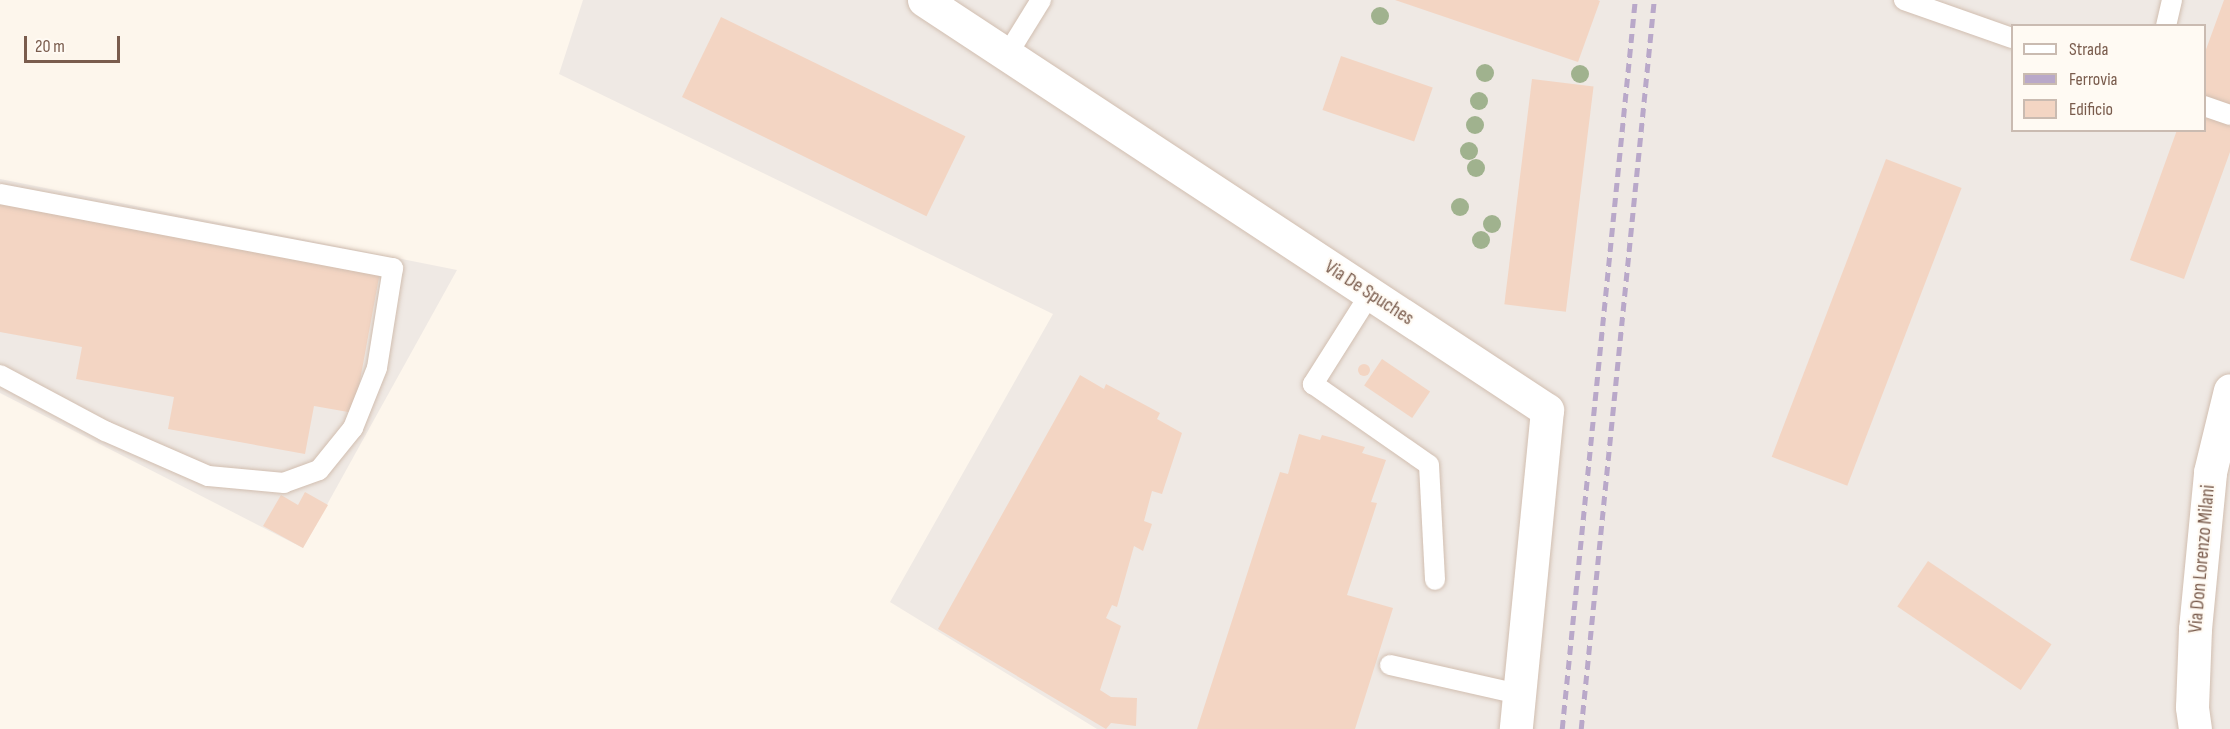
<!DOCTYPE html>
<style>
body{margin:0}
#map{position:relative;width:2230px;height:729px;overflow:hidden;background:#fdf6ec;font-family:"Sofia Sans Condensed",sans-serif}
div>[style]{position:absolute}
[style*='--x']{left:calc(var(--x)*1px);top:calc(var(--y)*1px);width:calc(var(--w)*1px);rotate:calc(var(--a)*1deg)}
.industrial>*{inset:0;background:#efe9e4}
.building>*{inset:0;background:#f3d5c3;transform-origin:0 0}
.round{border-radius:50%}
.roads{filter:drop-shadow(0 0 2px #d1beb0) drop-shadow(0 0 2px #d1beb0)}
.lane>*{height:20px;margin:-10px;padding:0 10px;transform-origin:10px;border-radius:10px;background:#fff}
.street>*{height:33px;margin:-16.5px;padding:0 16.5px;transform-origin:16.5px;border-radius:16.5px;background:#fff}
.rail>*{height:4.5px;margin-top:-2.25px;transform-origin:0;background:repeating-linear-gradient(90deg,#b9a8c9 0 9px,transparent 0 15px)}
.trees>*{width:18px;height:18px;margin:-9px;border-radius:50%;background:#a0b28e}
span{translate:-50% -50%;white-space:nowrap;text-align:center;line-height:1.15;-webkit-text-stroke:4.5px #fffaf3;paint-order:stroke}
.street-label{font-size:20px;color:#7a5c4d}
.legend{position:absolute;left:2011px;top:24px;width:195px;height:108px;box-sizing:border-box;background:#fffaf3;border:2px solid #cabbb1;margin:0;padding:8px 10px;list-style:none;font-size:18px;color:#7a5c4d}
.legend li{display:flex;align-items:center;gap:12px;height:30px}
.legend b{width:30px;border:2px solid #cabbb1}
.scale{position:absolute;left:24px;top:36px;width:96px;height:27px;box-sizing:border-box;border:3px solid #7a5c4d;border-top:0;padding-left:8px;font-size:18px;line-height:21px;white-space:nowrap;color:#7a5c4d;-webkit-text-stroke:4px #fffaf3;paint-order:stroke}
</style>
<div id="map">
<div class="industrial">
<div style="clip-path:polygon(evenodd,583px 0,2230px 0,2230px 729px,1097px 729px,890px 602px,1053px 314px,559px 74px,583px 0,2012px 26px,2204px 26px,2204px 130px,2012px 130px,2012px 26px)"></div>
<div style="clip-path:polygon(0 179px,457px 270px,303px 548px,0 393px)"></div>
</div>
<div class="building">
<div style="clip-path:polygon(1395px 0,1598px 0,1600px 1px,1578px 62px)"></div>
<div style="clip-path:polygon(2224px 0,2230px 0,2230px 152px,2184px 279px,2130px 260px,2177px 130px,2204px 130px,2204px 55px)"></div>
<div style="left:721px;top:17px;width:272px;height:89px;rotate:26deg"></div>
<div style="left:1341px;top:56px;width:97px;height:57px;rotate:19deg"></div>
<div style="left:1532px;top:79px;width:62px;height:227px;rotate:7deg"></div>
<div style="left:1886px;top:159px;width:81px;height:319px;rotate:21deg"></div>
<div style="clip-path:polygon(0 203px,380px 272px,354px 413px,314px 406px,305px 454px,168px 429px,174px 397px,76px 379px,82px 347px,0 332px)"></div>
<div style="left:1382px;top:359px;width:58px;height:32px;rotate:34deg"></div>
<div class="round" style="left:1358px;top:364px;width:12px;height:12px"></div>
<div style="clip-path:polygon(1080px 375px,1104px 389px,1106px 384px,1160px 413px,1157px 419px,1182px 433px,1162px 494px,1152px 491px,1144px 521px,1152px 524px,1143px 551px,1134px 546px,1117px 607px,1112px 605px,1106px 618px,1121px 626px,1100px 690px,1111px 697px,1137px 698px,1136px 726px,1111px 723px,1106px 729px,938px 629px)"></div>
<div style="clip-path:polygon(1299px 434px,1320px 440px,1322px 435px,1365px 447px,1362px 453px,1386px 460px,1371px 502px,1377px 503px,1347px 595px,1393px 608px,1355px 729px,1197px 729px,1280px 472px,1288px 474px)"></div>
<div style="clip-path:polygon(305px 492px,328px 505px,303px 548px,263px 526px,281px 495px,298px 505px)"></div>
<div style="left:1928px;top:561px;width:149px;height:55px;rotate:34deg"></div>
</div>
<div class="roads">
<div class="lane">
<div style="--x:1904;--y:0;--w:114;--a:19.4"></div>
<div style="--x:2166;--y:26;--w:27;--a:-77"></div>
<div style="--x:1007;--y:55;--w:65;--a:-58.3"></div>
<div style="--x:2204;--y:106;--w:28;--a:19"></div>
<div style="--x:0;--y:194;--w:400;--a:10.7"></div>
<div style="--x:393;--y:268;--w:101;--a:99.1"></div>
<div style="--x:377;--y:368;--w:65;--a:111.8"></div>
<div style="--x:353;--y:428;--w:54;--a:129"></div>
<div style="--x:319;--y:470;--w:37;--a:160"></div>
<div style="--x:284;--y:483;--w:76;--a:-174.7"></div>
<div style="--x:208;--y:476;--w:112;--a:-156.4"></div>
<div style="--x:105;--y:431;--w:119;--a:-151.9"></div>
<div style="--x:1370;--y:294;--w:107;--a:122.3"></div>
<div style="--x:1313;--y:384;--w:141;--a:34.9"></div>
<div style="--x:1429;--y:465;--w:115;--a:87"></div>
<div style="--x:1390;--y:665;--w:132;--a:12.7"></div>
</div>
<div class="street">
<div style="--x:924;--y:0;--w:746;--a:33.35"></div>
<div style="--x:1547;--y:410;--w:321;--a:95.6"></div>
<div style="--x:2195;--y:729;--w:22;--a:-98"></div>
<div style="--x:2192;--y:707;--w:78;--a:-87.8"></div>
<div style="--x:2195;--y:629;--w:158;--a:-84.5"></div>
<div style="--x:2210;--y:472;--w:84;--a:-76.3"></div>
</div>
</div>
<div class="rail">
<div style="--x:1562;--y:729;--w:733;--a:-84.28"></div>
<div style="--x:1581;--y:729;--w:733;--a:-84.28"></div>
</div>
<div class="trees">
<div style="left:1380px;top:16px"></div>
<div style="left:1485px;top:73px"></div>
<div style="left:1580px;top:74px"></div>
<div style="left:1479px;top:101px"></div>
<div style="left:1475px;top:125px"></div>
<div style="left:1469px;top:151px"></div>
<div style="left:1476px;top:168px"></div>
<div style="left:1460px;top:207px"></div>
<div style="left:1492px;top:224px"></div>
<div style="left:1481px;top:240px"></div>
</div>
<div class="street-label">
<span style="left:1369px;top:293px;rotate:33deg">Via De Spuches</span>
<span style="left:2202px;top:559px;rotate:-85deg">Via Don Lorenzo Milani</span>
</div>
<ul class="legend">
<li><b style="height:8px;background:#fff"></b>Strada</li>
<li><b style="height:8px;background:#b9a8c9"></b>Ferrovia</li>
<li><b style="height:16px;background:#f3d5c3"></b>Edificio</li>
</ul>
<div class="scale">20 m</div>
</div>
